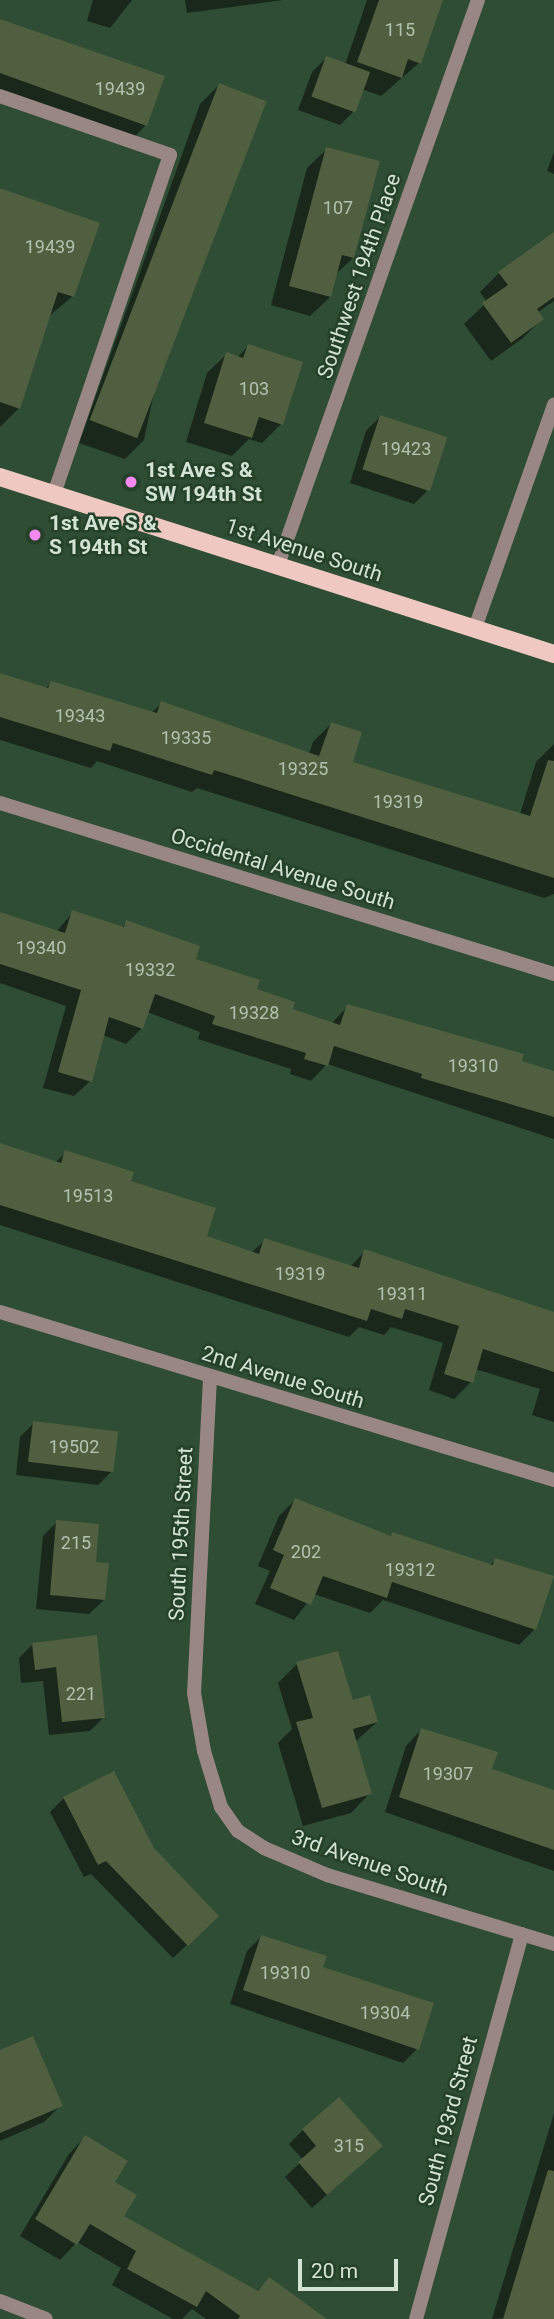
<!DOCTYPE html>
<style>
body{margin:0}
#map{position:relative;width:554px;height:2319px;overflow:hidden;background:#2f4c34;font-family:Roboto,sans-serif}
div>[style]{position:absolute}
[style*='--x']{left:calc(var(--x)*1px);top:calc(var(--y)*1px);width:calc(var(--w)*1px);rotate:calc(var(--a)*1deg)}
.shadow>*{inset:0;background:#0007}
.building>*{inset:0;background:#4f5f3f;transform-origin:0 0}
.service>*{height:14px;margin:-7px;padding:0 7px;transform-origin:7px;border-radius:7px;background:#998783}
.minor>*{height:14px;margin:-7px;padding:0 7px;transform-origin:7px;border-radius:7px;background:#998783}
.primary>*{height:18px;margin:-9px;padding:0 9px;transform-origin:9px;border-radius:9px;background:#eec8c1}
.dots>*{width:19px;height:19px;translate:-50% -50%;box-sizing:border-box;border:4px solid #25412a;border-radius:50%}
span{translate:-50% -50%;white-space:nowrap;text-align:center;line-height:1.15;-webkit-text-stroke:5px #25412a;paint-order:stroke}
.number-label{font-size:18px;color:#b1c2af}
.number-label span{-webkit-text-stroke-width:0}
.street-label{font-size:21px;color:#d2e3d4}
.poi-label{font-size:21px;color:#d2e3d4;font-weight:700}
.left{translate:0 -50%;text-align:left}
.scale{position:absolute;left:298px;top:2259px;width:100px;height:32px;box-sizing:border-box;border:4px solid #d2e3d4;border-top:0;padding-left:9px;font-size:21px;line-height:24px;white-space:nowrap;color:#d2e3d4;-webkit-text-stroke:5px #25412a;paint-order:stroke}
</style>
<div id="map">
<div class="shadow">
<div style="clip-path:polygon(93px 0,132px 0,110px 28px,87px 21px)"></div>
<div style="clip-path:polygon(185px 0,283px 0,187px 13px)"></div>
<div style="clip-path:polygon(367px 0,441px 0,419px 63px,381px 96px,362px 89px,354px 111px,340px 125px,298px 110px,312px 72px,326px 58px,345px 65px)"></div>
<div style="clip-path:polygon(0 21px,146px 125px,129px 142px,0 95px)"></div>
<div style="clip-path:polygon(219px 85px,144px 440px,125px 459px,79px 443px,200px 104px)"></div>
<div style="clip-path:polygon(327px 149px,353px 258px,335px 275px,330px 297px,310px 316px,271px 305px,307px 168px)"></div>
<div style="clip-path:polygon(554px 152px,554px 174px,547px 171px)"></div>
<div style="clip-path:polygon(0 188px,98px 224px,73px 296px,49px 316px,19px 408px,0 427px)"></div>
<div style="clip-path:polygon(554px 235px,554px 301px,538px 312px,542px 319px,523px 338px,491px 361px,464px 324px,487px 302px,480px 292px,499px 273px)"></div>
<div style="clip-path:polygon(248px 346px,281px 424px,262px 443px,249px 439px,232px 456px,186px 442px,207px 373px,227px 354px,237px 358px)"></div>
<div style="clip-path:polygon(380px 417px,428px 490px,414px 504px,350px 483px,366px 431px)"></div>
<div style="clip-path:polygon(0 675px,45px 689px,51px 683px,151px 713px,161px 704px,309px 754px,313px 742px,331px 724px,350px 763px,520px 814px,536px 762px,554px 744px,554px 894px,544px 898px,197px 788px,192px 792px,97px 761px,91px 768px,0 740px)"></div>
<div style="clip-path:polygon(73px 912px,121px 928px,127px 922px,290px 1010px,331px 1024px,348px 1006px,522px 1055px,520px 1062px,554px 1073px,554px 1139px,327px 1064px,311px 1081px,290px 1074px,291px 1069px,198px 1039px,200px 1032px,147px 1012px,142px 1028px,126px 1044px,103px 1035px,90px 1081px,74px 1096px,43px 1088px,66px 1006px,0 983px,0 914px,56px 932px)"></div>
<div style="clip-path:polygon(0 1147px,55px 1163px,66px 1152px,129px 1182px,204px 1238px,251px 1253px,265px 1240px,350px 1267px,365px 1251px,554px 1314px,554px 1422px,532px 1415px,540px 1389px,475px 1369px,471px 1382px,454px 1399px,429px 1390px,443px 1343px,391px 1327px,384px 1335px,359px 1327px,349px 1337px,0 1225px)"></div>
<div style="clip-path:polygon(34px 1423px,112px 1471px,98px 1485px,16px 1475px,20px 1437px)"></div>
<div style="clip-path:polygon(295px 1500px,389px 1538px,393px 1534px,490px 1565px,496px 1560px,535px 1629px,519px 1645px,383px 1600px,370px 1613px,314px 1594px,294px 1620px,255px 1604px,270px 1571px,258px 1566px,279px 1516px)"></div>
<div style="clip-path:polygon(57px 1522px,94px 1563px,104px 1600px,89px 1614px,36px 1609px,43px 1536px)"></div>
<div style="clip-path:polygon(95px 1637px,104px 1717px,90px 1731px,49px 1735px,43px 1681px,21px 1683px,19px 1658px,33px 1644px)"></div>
<div style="clip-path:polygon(297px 1664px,377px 1722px,355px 1742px,370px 1793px,351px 1813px,303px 1826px,278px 1743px,292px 1729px,278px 1683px)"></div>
<div style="clip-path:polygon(421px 1730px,490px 1770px,554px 1792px,554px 1871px,385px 1812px,406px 1746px)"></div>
<div style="clip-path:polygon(64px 1798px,152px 1849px,217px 1916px,173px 1958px,91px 1874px,84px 1877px,50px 1812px)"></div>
<div style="clip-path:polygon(261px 1937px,321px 1968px,417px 2049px,403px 2063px,230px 2004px,247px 1951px)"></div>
<div style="clip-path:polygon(0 2052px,61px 2105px,44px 2122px,0 2141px)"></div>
<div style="clip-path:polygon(554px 2113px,554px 2316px,492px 2319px)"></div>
<div style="clip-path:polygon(303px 2130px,366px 2160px,312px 2208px,285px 2177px,303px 2160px,289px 2144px)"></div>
<div style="clip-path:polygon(85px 2137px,113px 2182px,121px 2217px,256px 2292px,269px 2279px,324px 2319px,206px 2319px,192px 2309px,182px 2319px,173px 2319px,112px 2285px,121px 2268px,77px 2242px,60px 2260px,20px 2236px,69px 2154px)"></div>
</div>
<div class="building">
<div style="clip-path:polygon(379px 0,443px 0,421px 64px,408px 59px,402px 78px,357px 62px)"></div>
<div style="clip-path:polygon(0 19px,165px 76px,147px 126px,0 73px)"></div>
<div style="left:326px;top:56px;width:47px;height:43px;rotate:20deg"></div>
<div style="left:219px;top:83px;width:51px;height:361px;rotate:21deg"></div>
<div style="clip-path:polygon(326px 147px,380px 161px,354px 258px,342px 255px,331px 297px,289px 286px)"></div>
<div style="clip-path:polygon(0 188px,100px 223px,74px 297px,58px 292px,20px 409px,0 402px)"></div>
<div style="clip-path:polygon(554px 232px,554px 297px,537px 309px,544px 319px,511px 343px,482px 303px,508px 285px,498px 272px)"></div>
<div style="clip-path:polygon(248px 344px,303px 362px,283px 425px,259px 417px,252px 438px,204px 423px,226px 352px,243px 358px)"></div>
<div style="left:380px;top:415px;width:71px;height:57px;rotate:18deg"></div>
<div style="clip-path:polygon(0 673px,48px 688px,51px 681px,157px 713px,161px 701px,319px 756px,331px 722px,362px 732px,353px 762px,530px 816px,548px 760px,554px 761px,554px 878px,214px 770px,212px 775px,113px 743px,110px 751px,0 717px)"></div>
<div style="clip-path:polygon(72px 910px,124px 927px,126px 920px,200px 946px,196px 959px,260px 980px,257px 989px,295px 1002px,293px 1009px,340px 1025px,347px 1004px,524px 1054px,522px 1061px,554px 1071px,554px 1117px,421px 1078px,422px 1074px,334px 1046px,328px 1066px,304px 1059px,306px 1053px,212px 1024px,215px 1016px,155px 994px,143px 1029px,109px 1017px,92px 1082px,58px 1072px,81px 990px,0 964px,0 912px,65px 933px)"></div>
<div style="clip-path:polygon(0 1143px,61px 1163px,65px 1150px,134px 1172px,131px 1181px,216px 1208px,207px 1236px,259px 1254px,264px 1238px,359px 1268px,364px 1249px,554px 1312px,554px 1372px,483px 1349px,473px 1383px,444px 1374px,459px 1326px,405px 1309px,402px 1319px,371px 1309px,367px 1321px,0 1205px)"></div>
<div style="left:33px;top:1421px;width:86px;height:41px;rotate:7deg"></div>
<div style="clip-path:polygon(295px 1498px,391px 1536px,392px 1532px,493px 1565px,495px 1558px,554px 1576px,536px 1630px,392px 1582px,387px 1598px,323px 1576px,311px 1605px,270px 1588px,284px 1555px,273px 1550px)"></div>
<div style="clip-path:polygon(56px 1520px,99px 1524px,96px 1562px,109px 1563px,105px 1600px,50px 1595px)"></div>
<div style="clip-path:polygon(97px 1635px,105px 1718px,62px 1722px,56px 1667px,35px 1670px,32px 1643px)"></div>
<div style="clip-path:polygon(338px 1651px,353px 1700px,370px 1695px,378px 1722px,353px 1729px,372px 1794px,322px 1808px,296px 1722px,313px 1718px,296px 1662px)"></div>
<div style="clip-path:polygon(421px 1728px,498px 1752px,492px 1769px,554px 1790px,554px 1850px,399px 1797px)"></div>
<div style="clip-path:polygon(114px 1771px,154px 1848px,219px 1916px,188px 1946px,106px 1861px,98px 1865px,63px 1797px)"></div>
<div style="clip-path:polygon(261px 1935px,327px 1956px,323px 1967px,434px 2003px,419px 2050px,243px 1990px)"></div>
<div style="clip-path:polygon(33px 2036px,63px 2106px,0 2133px,0 2050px)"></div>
<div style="clip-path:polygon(339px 2097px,383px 2146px,327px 2195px,298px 2162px,316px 2146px,302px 2129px)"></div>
<div style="clip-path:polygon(85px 2135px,128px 2161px,115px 2182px,137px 2195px,124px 2216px,258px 2291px,269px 2277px,327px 2319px,238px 2319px,240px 2316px,206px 2291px,197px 2307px,127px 2269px,136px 2251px,90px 2224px,77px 2245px,35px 2219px)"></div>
<div style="clip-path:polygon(548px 2170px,554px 2171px,554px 2319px,503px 2319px)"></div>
</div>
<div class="service">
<div style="--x:0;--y:96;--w:180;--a:19.1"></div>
<div style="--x:170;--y:155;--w:358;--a:108.9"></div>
</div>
<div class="minor">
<div style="--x:278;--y:565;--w:599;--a:-70.51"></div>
<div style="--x:475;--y:628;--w:237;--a:-70.5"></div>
<div style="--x:0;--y:803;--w:580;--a:17.15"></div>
<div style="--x:0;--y:1312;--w:579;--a:16.87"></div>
<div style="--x:210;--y:1378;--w:315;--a:92.9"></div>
<div style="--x:194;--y:1693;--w:59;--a:80.2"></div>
<div style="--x:204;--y:1751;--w:59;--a:73.1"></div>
<div style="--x:221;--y:1807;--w:29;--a:55"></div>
<div style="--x:238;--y:1831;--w:31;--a:33"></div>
<div style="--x:264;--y:1848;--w:69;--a:23.2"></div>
<div style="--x:327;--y:1875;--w:237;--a:16.9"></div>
<div style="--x:0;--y:2301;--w:49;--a:21.4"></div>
<div style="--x:416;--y:2319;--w:399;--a:-74.6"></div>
</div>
<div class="primary">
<div style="--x:0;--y:477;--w:582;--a:17.72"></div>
</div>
<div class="dots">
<div style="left:131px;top:482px;background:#f589ef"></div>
<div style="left:35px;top:535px;background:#f589ef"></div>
</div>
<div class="number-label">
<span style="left:400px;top:30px">115</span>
<span style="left:120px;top:89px">19439</span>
<span style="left:338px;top:208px">107</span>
<span style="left:50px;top:247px">19439</span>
<span style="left:254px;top:389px">103</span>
<span style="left:406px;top:449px">19423</span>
<span style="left:80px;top:716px">19343</span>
<span style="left:186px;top:738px">19335</span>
<span style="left:303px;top:769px">19325</span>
<span style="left:398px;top:802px">19319</span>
<span style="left:41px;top:948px">19340</span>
<span style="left:150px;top:970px">19332</span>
<span style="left:254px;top:1013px">19328</span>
<span style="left:473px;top:1066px">19310</span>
<span style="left:88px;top:1196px">19513</span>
<span style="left:300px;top:1274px">19319</span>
<span style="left:402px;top:1294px">19311</span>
<span style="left:74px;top:1447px">19502</span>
<span style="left:76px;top:1543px">215</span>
<span style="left:306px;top:1552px">202</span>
<span style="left:410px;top:1570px">19312</span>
<span style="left:81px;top:1694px">221</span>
<span style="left:448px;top:1774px">19307</span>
<span style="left:285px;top:1973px">19310</span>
<span style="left:385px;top:2013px">19304</span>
<span style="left:349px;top:2146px">315</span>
</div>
<div class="street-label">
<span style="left:359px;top:276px;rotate:-71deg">Southwest 194th Place</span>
<span style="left:304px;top:550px;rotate:18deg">1st Avenue South</span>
<span style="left:283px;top:869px;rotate:17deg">Occidental Avenue South</span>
<span style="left:283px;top:1377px;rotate:17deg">2nd Avenue South</span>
<span style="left:181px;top:1534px;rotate:-87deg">South 195th Street</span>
<span style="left:370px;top:1863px;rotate:19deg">3rd Avenue South</span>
<span style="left:448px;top:2121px;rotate:-75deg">South 193rd Street</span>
</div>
<div class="poi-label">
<span class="left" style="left:145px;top:482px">1st Ave S &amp;<br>SW 194th St</span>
<span class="left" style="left:49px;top:535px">1st Ave S &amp;<br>S 194th St</span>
</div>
<div class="scale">20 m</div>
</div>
